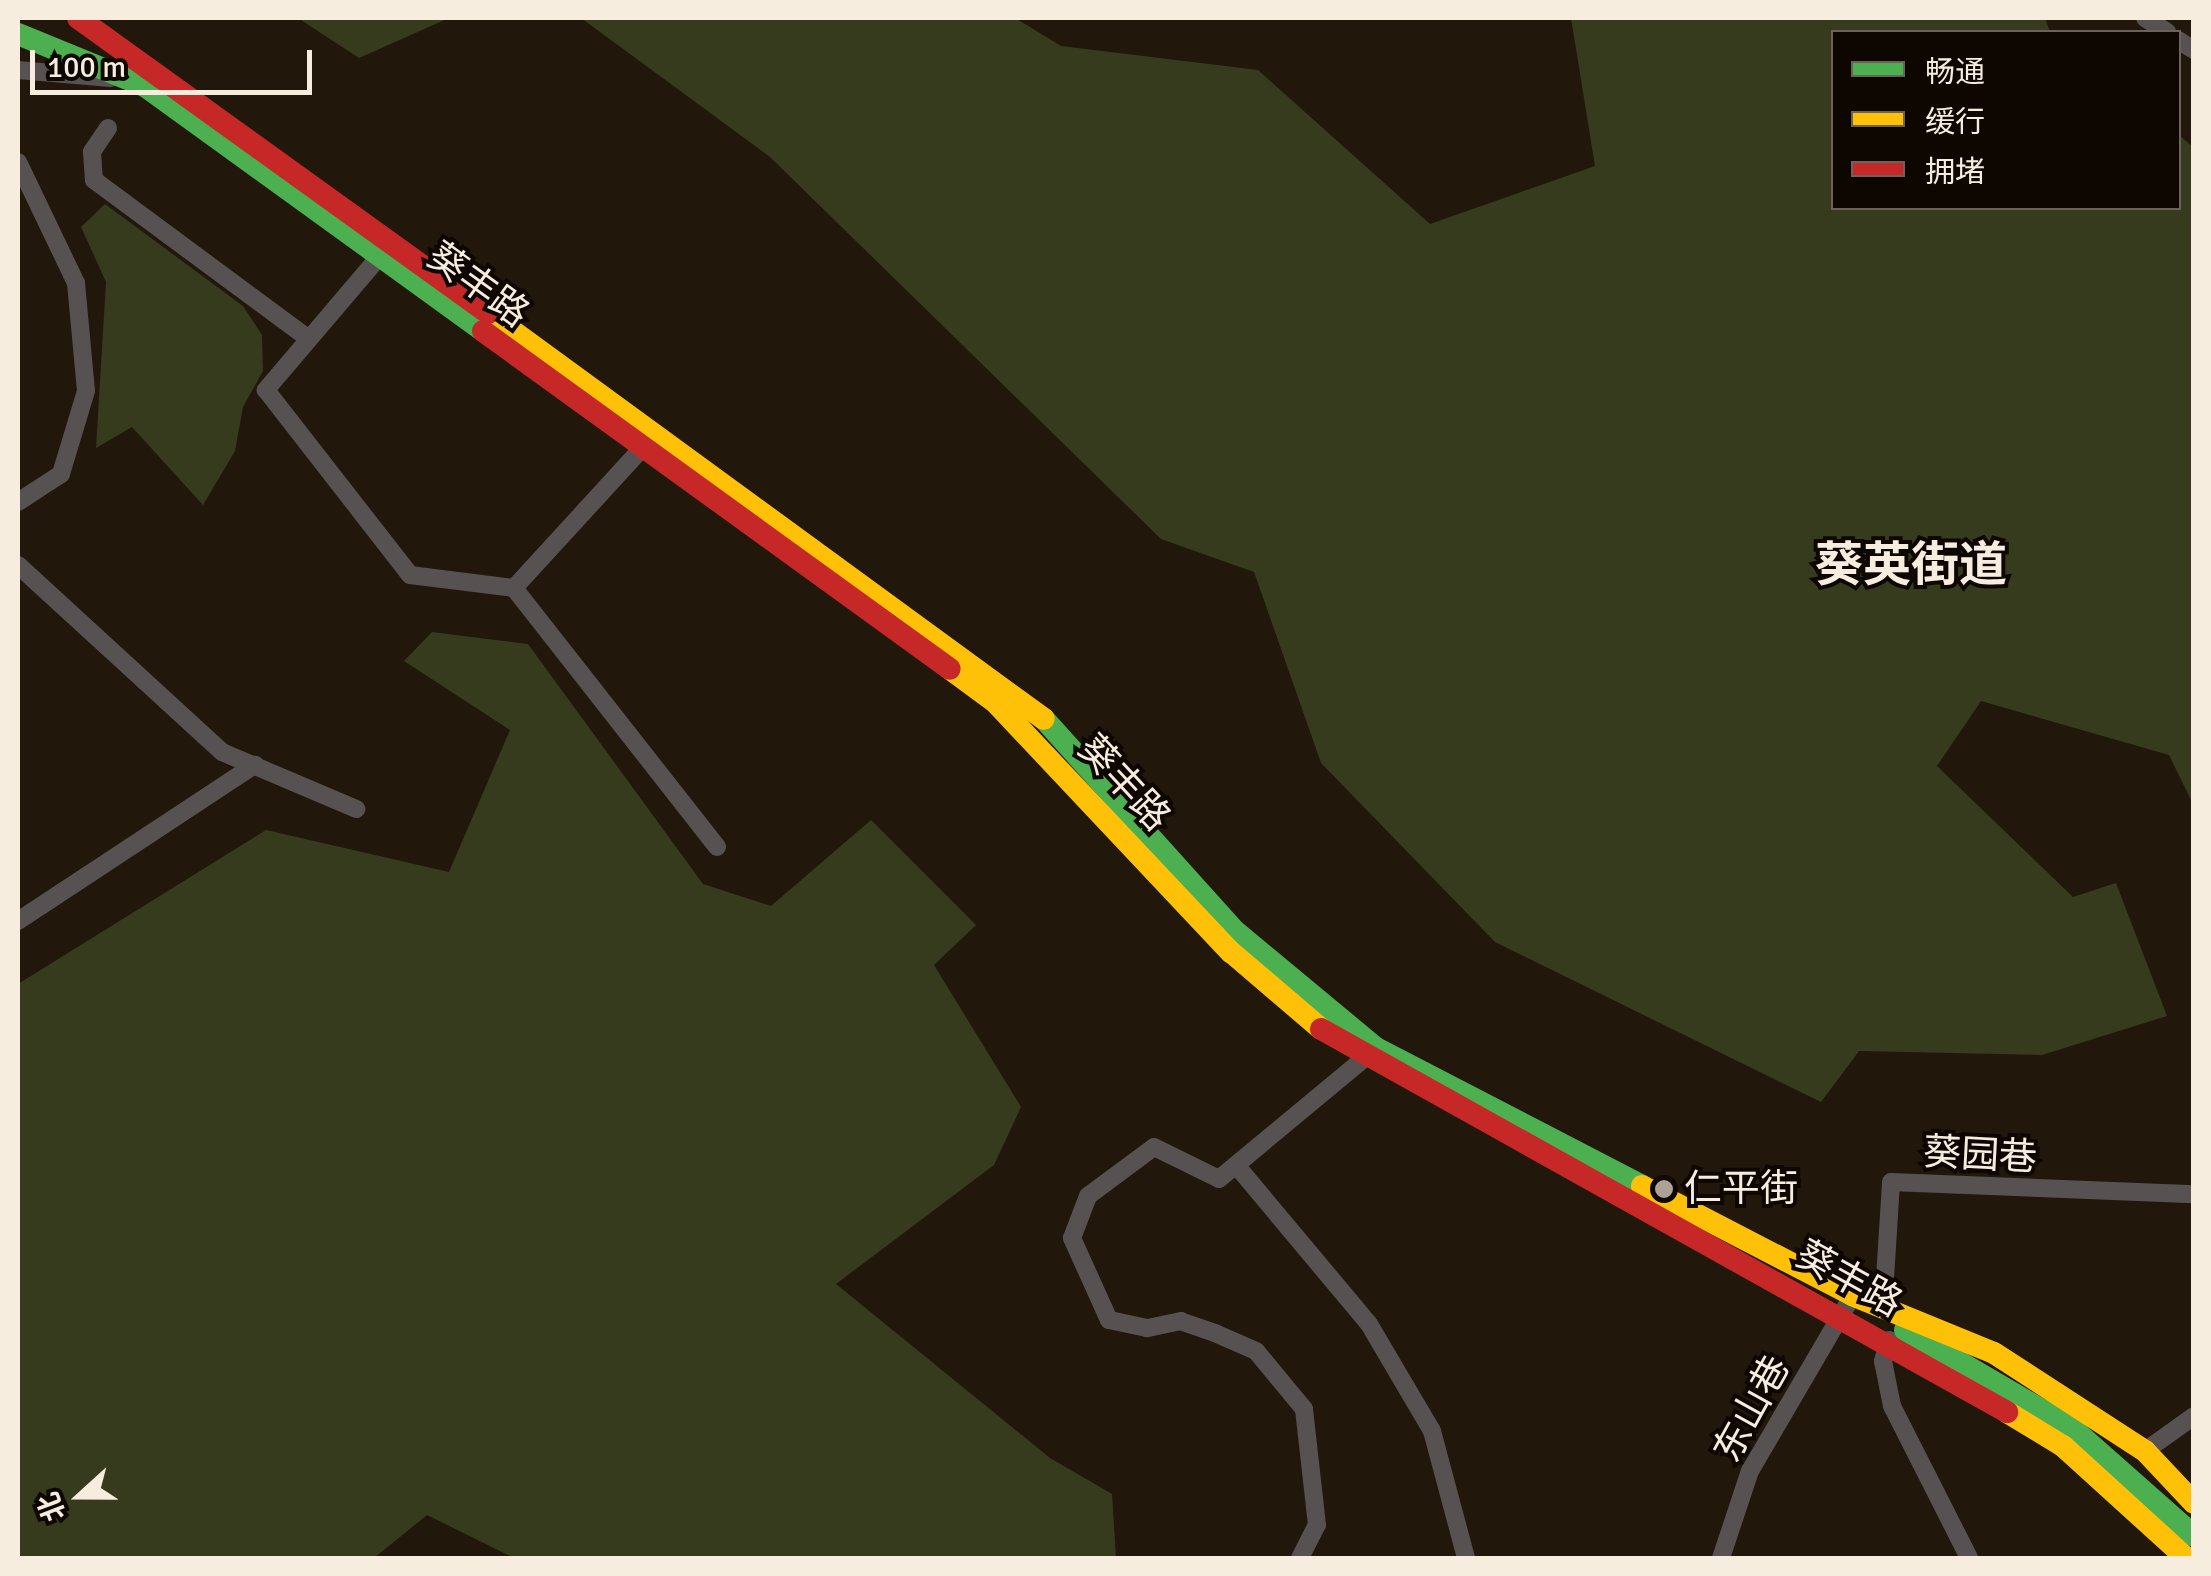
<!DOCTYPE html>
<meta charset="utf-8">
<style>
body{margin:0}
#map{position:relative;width:2211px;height:1576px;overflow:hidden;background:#21180b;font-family:Signika,"Noto Sans SC",sans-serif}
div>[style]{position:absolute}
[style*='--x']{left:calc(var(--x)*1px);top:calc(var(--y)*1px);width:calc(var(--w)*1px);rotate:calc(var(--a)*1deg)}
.green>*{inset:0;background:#363b1d}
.street>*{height:18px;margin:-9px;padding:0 9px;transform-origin:9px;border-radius:9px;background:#575251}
.fast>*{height:22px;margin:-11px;padding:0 11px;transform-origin:11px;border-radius:11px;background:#4caf50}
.slow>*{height:22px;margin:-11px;padding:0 11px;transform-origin:11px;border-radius:11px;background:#ffc107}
.jam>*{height:22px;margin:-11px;padding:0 11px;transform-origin:11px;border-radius:11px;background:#c62828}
.dots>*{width:28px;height:28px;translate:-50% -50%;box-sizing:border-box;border:5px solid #0d0601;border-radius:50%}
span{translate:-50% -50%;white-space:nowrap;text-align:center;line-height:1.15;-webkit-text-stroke:8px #0d0601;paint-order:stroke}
.street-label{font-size:38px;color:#f7eddf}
.poi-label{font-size:38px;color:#f7eddf}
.left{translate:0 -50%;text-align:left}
.district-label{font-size:48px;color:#f7eddf;font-weight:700}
.frame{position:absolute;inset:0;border:20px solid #f7eddf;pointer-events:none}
.legend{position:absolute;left:1831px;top:30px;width:350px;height:180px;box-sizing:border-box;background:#0d0601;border:2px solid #6b625a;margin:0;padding:12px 18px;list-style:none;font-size:30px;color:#f7eddf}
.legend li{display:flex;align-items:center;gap:20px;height:50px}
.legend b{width:50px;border:2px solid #6b625a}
.north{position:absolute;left:30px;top:1446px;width:100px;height:100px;-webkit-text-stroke:8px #0d0601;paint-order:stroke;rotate:249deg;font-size:28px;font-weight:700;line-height:40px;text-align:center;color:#f7eddf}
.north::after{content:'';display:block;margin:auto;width:35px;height:45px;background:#f7eddf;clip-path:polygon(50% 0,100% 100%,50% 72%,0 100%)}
.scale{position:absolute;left:30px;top:50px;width:282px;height:45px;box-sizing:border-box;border:5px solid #f7eddf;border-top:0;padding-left:12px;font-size:30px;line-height:35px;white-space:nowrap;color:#f7eddf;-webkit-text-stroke:8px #0d0601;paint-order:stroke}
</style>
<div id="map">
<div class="green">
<div style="clip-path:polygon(298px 18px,449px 18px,359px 58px)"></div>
<div style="clip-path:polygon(581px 18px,1015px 18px,1061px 46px,1258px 70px,1430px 224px,1595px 166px,1571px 18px,2045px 18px,2050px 32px,1834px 32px,1834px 208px,2178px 208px,2179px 135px,2193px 147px,2193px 804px,2169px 755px,1981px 701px,1937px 766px,2073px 897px,2116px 883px,2167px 1016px,2042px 1055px,1859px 1051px,1821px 1102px,1495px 942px,1321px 763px,1254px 572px,1161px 539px,770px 157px)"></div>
<div style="clip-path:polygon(105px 204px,243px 306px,262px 335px,263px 371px,243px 407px,235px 451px,203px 505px,132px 427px,96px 448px,106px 282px,81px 227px)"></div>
<div style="clip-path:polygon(432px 632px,528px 644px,703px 884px,771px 906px,871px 820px,976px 925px,934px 965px,1021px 1107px,994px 1165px,836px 1284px,1050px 1458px,1112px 1494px,1116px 1558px,514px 1558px,427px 1515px,374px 1558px,18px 1558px,18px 984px,266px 830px,449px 872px,510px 730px,404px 661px)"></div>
</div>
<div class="street">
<div style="--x:2145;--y:18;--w:26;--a:32"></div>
<div style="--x:2178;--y:40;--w:19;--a:32"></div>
<div style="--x:18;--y:70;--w:93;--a:4.9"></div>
<div style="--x:108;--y:128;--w:29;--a:124"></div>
<div style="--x:92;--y:152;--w:28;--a:86"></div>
<div style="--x:94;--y:180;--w:267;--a:36.5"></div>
<div style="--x:18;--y:162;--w:134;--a:64.4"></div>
<div style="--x:76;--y:283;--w:108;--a:84.7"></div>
<div style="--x:86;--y:391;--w:87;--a:106.8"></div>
<div style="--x:61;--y:474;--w:51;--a:146.9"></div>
<div style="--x:379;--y:257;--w:175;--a:130.4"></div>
<div style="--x:266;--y:390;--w:234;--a:52.1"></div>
<div style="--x:410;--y:575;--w:105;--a:7.1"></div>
<div style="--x:514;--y:588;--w:191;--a:-47.5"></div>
<div style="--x:18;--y:565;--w:277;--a:42.5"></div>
<div style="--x:222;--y:752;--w:146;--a:23"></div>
<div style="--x:514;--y:588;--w:329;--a:51.9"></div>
<div style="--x:18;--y:921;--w:284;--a:-33.4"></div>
<div style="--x:1236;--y:1165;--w:207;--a:50.1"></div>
<div style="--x:1369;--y:1324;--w:124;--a:59.5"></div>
<div style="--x:1432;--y:1431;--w:131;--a:75"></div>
<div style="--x:1883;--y:1310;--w:128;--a:-86.4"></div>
<div style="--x:1891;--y:1182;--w:303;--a:2.3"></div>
<div style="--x:1889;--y:1340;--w:22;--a:106"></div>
<div style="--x:1883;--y:1361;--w:46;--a:78.7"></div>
<div style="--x:1892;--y:1406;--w:170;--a:63.1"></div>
<div style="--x:2145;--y:1451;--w:60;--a:-35.5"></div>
<div style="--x:1300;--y:1558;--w:37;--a:-63"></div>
<div style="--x:1317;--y:1525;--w:117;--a:-96.4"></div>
<div style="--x:1304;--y:1409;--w:75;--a:-129.6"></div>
<div style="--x:1256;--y:1351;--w:45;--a:-156.3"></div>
<div style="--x:1215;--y:1333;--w:36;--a:-161"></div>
<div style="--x:1181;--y:1321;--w:35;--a:168"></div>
<div style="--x:1147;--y:1328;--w:39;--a:-168"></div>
<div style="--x:1109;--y:1320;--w:90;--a:-114.3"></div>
<div style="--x:1072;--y:1238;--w:45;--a:-69.1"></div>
<div style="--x:1088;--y:1196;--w:82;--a:-36.6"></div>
<div style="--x:1154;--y:1147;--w:72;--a:26.2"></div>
<div style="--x:1219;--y:1179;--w:199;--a:-39.7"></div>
<div style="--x:1721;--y:1558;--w:92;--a:-71.6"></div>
<div style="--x:1750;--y:1471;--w:192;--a:-59.7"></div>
</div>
<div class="fast">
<div style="--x:18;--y:34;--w:137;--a:22.3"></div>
<div style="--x:145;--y:86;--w:417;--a:35.9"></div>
<div style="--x:1044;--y:719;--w:285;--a:48"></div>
<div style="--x:1235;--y:931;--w:183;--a:39.7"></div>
<div style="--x:1376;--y:1048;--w:300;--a:27.4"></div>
<div style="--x:1905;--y:1330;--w:192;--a:30.3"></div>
<div style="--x:2071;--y:1427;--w:164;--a:41.5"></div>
</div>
<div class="slow">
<div style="--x:488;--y:313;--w:688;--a:36.14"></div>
<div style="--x:950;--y:669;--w:56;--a:36.3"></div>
<div style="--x:995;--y:702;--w:344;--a:46.7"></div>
<div style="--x:1231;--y:952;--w:118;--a:40.5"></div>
<div style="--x:1642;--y:1186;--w:237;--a:27.4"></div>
<div style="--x:1852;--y:1295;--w:153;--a:22.2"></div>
<div style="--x:1994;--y:1353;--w:180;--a:33"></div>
<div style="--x:2145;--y:1451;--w:71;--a:46.7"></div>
<div style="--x:2007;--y:1412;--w:66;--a:31.3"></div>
<div style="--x:2063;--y:1446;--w:166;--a:42.3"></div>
</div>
<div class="jam">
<div style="--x:78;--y:18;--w:505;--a:35.74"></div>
<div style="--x:483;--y:331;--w:576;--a:35.9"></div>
<div style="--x:1321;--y:1029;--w:786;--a:29.18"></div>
</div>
<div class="dots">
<div style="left:1664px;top:1189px;background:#aca295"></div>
</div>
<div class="street-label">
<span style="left:478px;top:285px;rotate:36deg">葵丰路</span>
<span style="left:1124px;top:783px;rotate:47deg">葵丰路</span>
<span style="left:1980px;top:1155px;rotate:3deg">葵园巷</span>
<span style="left:1849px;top:1279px;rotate:29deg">葵丰路</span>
<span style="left:1752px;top:1409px;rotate:-61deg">东山巷</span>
</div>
<div class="poi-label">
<span class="left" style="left:1684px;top:1189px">仁平街</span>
</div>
<div class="district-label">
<span style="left:1911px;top:566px">葵英街道</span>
</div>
<div class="frame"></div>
<ul class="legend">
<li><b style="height:12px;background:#4caf50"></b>畅通</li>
<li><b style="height:12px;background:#ffc107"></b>缓行</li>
<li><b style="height:12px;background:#c62828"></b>拥堵</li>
</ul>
<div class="north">北</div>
<div class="scale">100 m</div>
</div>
